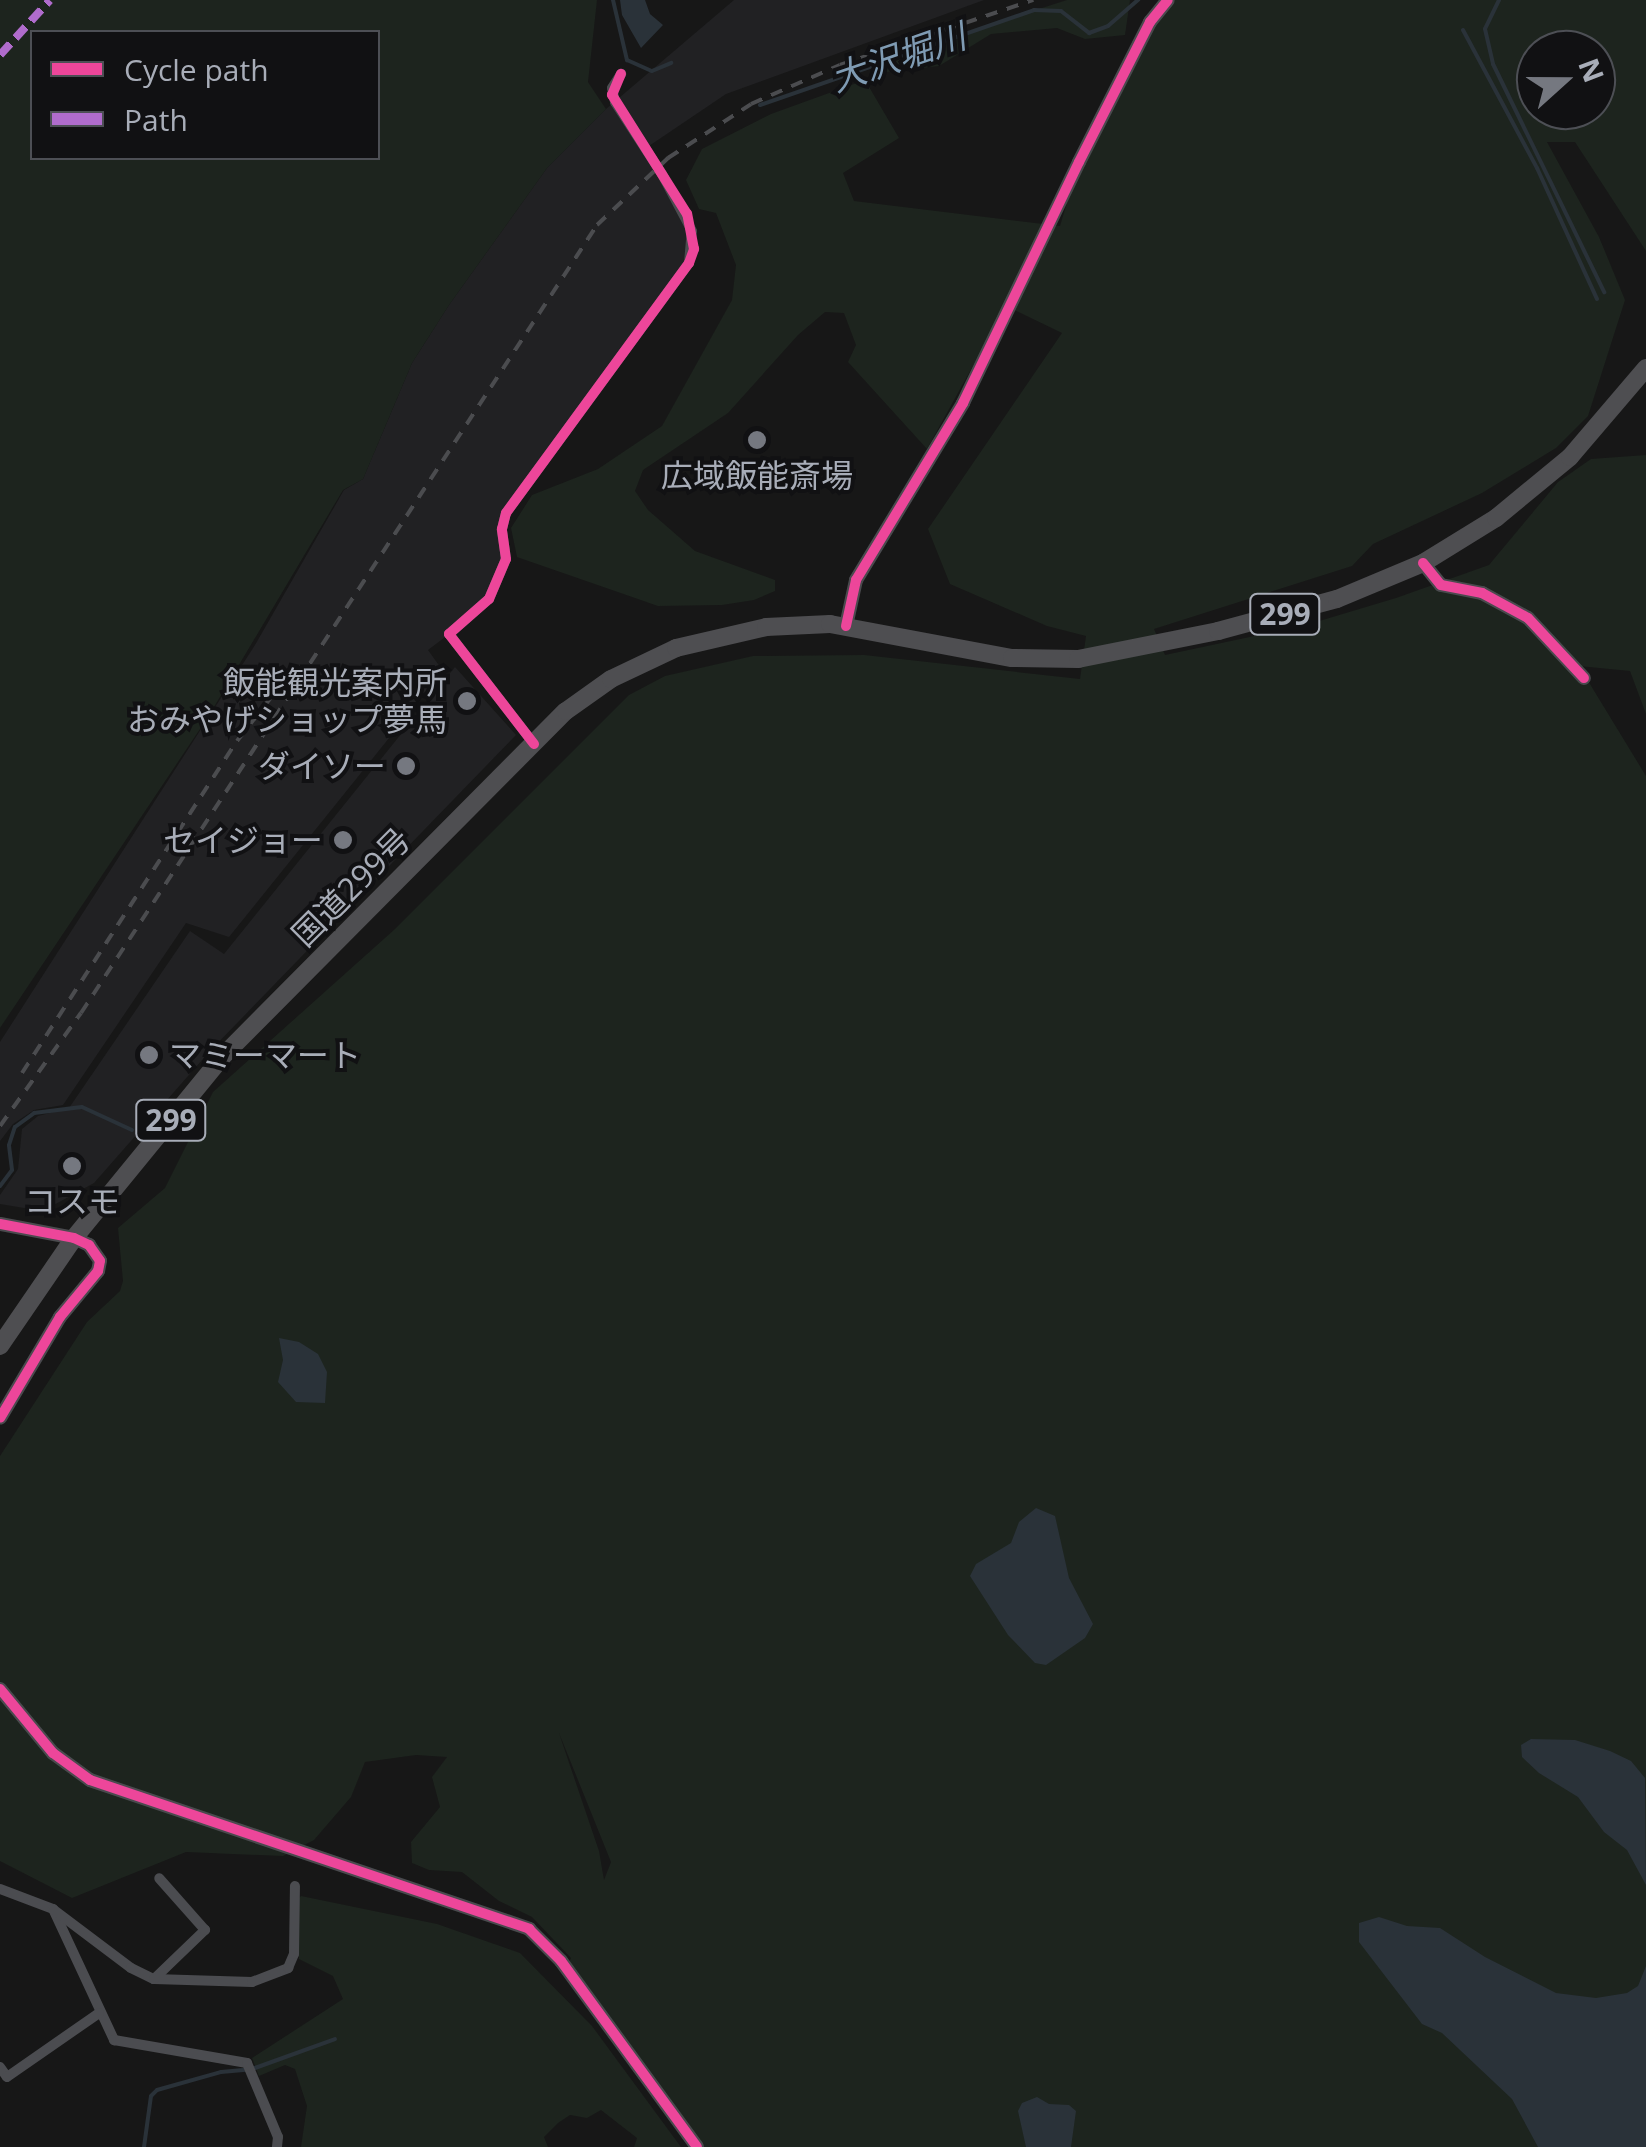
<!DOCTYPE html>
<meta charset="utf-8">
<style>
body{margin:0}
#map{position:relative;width:1646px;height:2147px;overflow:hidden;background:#171717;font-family:"Open Sans","Noto Sans JP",sans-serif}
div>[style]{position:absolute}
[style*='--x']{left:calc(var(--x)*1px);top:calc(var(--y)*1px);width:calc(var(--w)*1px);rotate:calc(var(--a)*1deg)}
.built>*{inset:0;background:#212123}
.green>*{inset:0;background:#1d241e}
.water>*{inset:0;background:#2a3239}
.stream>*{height:4px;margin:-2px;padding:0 2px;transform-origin:2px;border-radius:2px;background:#2a3239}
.street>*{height:10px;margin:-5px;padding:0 5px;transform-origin:5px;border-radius:5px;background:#4b4c50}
.secondary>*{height:14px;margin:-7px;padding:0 7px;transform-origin:7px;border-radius:7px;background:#4a4a4e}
.highway>*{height:18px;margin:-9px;padding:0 9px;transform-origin:9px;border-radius:9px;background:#4e4e51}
.rail>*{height:4px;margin-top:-2px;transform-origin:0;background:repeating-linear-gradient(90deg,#4b4c4f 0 12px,transparent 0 22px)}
.street-bridge>*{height:10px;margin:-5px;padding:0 5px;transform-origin:5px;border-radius:5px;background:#4b4c50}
.quiet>*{height:8px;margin-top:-4px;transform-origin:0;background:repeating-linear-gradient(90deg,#b06ccc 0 15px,transparent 0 23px)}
.cycleway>*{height:10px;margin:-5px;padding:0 5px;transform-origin:5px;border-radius:5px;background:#ed469a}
.dots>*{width:28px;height:28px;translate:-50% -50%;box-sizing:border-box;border:5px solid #111113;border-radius:50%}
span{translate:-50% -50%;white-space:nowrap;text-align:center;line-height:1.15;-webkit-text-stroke:8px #111113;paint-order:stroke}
.shield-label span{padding:2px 8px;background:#111113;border:2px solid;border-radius:8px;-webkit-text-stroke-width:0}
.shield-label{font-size:30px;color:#a8adb8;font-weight:700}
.poi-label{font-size:32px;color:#a8adb8}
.right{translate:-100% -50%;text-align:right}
.left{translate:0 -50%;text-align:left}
.street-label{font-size:32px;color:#a8adb8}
.water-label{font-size:35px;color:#7f9bb3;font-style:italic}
.legend{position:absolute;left:30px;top:30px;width:350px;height:130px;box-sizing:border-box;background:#111113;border:2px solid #4d4f55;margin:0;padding:12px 18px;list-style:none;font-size:30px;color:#a8adb8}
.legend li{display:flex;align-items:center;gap:20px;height:50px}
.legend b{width:50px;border:2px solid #4d4f55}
.north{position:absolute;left:1516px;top:30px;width:100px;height:100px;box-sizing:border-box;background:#111113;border:2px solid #4d4f55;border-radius:50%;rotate:69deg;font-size:28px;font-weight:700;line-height:40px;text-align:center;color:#a8adb8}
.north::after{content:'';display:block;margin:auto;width:35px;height:45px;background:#757880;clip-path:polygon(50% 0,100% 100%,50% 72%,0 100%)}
</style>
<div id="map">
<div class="built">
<div style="clip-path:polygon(734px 0,984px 0,726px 94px,646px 148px,679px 199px,694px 249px,506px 513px,507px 547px,481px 610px,428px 650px,443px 671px,229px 937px,186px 923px,63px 1105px,34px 1110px,13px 1124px,0 1141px,0 1042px,255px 645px,344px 490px,363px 479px,412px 363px,449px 305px,547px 168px,606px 109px)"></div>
<div style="clip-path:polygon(455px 667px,516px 735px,210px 1051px,94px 1183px,52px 1206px,24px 1208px,0 1204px,0 1195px,18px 1169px,22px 1129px,38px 1116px,69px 1108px,190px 931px,224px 954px)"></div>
</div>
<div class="green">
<div style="clip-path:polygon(evenodd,0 0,597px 0,588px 82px,606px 109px,547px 168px,449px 305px,412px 363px,363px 479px,343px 490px,208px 717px,0 1028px,0 0,32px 32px,378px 32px,378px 158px,32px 158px,32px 32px)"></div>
<div style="clip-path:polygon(1067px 0,1130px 0,1125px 35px,1085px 39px,1057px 28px,991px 34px,939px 66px,886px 72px,884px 65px,931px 43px)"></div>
<div style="clip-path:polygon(evenodd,1168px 0,1646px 0,1646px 251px,1575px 142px,1547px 142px,1599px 237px,1625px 300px,1588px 416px,1556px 448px,1482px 493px,1373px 544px,1352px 566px,1154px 629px,1165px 655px,1306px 625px,1396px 598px,1489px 565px,1558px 482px,1591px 459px,1646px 455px,1646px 714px,1630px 671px,1579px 666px,1646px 776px,1646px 2147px,693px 2147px,565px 1971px,571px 1958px,532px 1917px,499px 1901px,462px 1872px,429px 1870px,412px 1863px,411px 1842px,440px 1807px,432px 1777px,447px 1757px,416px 1755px,365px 1762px,351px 1797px,314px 1840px,283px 1856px,186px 1852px,72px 1898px,0 1861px,0 1456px,87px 1322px,120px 1291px,123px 1281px,118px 1228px,165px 1188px,213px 1092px,395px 929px,629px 695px,665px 676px,753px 656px,864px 655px,1080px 679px,1086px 636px,1047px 626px,950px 584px,928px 529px,1062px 333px,1006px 306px,927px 449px,848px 362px,856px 345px,844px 313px,825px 312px,798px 335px,728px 413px,643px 470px,635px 491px,648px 510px,695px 551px,775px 580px,775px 591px,754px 600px,722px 605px,658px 606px,517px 557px,511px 528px,532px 495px,598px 469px,662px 426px,732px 300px,736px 265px,716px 213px,699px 209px,686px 180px,702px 149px,771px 114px,865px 80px,899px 138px,843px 173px,854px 201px,1060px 226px,1079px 162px,1168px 0,1536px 50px,1596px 50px,1596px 110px,1536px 110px,1536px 50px,1168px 0,559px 1733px,611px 1862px,604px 1880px,599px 1851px,559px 1733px)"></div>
<div style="clip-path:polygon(301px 1896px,437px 1924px,520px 1953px,592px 2026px,681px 2147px,634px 2147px,637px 2138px,601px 2110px,587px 2118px,570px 2115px,558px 2123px,544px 2137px,548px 2147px,301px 2147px,307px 2106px,295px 2069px,285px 2065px,259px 2076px,252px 2058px,343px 1999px,333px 1976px,299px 1959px,296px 1901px)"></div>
</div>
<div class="water">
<div style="clip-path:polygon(620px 0,645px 0,650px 14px,663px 25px,641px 48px,622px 15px)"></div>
<div style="clip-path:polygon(279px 1338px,299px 1342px,318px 1354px,327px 1372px,325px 1403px,296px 1402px,278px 1382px,283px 1360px)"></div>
<div style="clip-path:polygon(1036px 1508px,1055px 1516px,1069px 1578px,1093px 1624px,1085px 1638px,1046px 1665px,1035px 1663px,1008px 1635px,970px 1576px,976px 1564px,1011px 1543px,1019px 1522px)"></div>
<div style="clip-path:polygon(1531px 1739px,1575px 1740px,1610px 1751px,1631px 1761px,1645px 1778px,1646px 1885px,1627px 1850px,1604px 1832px,1578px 1797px,1539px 1773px,1522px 1757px,1521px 1745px)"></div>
<div style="clip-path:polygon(1379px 1917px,1407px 1926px,1440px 1928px,1485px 1957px,1556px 1993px,1596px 1998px,1627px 1993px,1638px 1986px,1646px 1966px,1646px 2147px,1538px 2147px,1512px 2099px,1442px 2033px,1422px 2024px,1359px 1942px,1359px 1923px)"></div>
<div style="clip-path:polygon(1037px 2097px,1049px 2104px,1069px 2105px,1076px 2111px,1071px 2147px,1026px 2147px,1018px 2111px,1022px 2103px)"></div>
</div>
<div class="stream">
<div style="--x:613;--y:0;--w:62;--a:76.9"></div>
<div style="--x:627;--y:60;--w:27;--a:24"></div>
<div style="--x:652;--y:71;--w:21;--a:-23"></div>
<div style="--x:1499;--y:0;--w:32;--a:116"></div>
<div style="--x:1485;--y:29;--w:36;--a:77"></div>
<div style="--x:1493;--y:64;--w:254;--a:64"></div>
<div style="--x:1463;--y:30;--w:157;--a:61.8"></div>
<div style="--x:1537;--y:168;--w:144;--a:65.4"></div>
<div style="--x:760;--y:105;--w:290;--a:-19.1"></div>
<div style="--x:1034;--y:10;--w:27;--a:2"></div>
<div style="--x:1061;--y:11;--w:36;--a:38"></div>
<div style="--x:1089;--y:33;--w:20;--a:-20"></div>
<div style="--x:1108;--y:26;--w:40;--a:-41"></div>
<div style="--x:0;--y:1186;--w:20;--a:-53"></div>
<div style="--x:12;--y:1170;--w:25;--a:-97"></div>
<div style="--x:9;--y:1145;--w:19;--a:-72"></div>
<div style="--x:15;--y:1127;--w:24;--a:-36"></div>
<div style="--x:34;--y:1113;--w:48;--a:-7.1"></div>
<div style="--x:82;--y:1107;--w:55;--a:24.7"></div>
<div style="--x:255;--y:2068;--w:85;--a:-19.9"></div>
<div style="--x:144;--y:2147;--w:51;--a:-82.2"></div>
<div style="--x:151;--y:2096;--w:8;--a:-45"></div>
<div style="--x:157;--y:2090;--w:66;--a:-15.7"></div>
<div style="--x:221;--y:2072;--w:25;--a:-5"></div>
</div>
<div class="street">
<div style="--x:615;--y:102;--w:14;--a:-102"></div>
<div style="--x:612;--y:88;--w:17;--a:-57"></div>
<div style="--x:534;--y:744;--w:139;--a:-127.7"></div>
<div style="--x:449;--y:634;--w:53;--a:-41.2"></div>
<div style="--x:489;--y:599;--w:43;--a:-67"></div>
<div style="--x:506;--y:559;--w:30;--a:-98"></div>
<div style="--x:502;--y:529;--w:16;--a:-76"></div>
<div style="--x:506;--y:513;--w:310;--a:-53.8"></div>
<div style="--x:689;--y:263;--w:32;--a:-85"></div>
<div style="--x:692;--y:231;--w:64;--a:-117.8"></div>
<div style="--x:0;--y:1889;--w:57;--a:20.7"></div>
<div style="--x:53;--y:1909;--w:145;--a:65"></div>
<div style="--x:114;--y:2040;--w:135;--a:9.8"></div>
<div style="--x:247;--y:2063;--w:80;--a:67.3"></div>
<div style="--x:278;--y:2137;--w:10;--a:96"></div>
<div style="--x:54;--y:1910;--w:96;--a:37"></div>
<div style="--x:131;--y:1968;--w:25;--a:26"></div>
<div style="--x:154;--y:1979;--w:98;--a:1.8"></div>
<div style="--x:252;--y:1982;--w:39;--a:-21"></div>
<div style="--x:288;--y:1968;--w:15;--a:-67"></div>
<div style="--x:294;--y:1954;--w:68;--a:-89.2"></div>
<div style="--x:154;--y:1979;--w:71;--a:-43.9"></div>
<div style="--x:205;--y:1930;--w:69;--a:-131.5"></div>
<div style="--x:0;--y:2067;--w:12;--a:55"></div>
<div style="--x:7;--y:2077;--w:112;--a:-34.8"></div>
</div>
<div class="secondary">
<div style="--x:1423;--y:563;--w:28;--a:51"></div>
<div style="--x:1441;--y:585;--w:42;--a:11"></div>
<div style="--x:1482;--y:593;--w:52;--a:28.5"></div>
<div style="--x:1528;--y:618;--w:82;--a:47"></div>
<div style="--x:846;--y:626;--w:47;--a:-77.7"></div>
<div style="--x:856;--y:580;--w:207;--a:-58.8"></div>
<div style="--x:963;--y:403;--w:267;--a:-64.3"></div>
<div style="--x:1079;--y:162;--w:157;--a:-63.1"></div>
<div style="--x:1150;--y:22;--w:28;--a:-51"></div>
<div style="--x:0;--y:1224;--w:75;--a:10.7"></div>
<div style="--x:74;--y:1238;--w:17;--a:25"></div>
<div style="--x:89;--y:1245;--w:19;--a:55"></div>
<div style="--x:100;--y:1261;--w:10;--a:101"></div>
<div style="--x:98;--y:1271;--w:60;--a:129.6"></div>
<div style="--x:60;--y:1317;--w:117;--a:120.7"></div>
<div style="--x:0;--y:1689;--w:83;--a:50.4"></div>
<div style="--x:53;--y:1753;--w:46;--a:36.1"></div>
<div style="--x:90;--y:1780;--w:464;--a:18.7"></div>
<div style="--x:529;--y:1929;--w:45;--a:45"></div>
<div style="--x:561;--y:1961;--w:230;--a:53.8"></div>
</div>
<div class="highway">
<div style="--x:0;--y:1346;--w:131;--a:-55.6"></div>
<div style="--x:74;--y:1238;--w:235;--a:-50.7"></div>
<div style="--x:223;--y:1056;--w:486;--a:-45.2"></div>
<div style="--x:566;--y:711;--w:55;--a:-35.4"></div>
<div style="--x:611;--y:679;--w:72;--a:-25.5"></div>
<div style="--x:676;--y:648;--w:92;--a:-13.1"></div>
<div style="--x:766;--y:627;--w:64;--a:-2.7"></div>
<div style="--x:830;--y:624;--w:185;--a:10.6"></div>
<div style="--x:1012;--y:658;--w:66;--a:0.9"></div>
<div style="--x:1078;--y:659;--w:143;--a:-11.3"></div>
<div style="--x:1218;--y:631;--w:123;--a:-15.1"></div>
<div style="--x:1337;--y:599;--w:93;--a:-22.7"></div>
<div style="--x:1423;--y:563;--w:86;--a:-31.7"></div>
<div style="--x:1496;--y:518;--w:96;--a:-39.5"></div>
<div style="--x:1570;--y:457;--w:117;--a:-49.5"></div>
</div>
<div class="rail">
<div style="--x:22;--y:1073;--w:396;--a:-57.1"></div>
<div style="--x:237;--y:741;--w:75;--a:-52.1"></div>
<div style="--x:0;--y:1126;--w:139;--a:-54.4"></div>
<div style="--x:81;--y:1013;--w:942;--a:-56.78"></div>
<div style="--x:597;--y:225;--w:98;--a:-43.3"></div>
<div style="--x:668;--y:158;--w:99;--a:-33"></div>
<div style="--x:751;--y:104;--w:97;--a:-23.7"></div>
<div style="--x:840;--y:65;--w:204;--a:-18.6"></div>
</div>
<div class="street-bridge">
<div style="--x:615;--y:102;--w:86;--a:56.9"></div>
</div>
<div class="quiet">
<div style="--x:0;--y:55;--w:74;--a:-47.7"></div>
</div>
<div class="cycleway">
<div style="--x:1423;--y:563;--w:28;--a:51"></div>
<div style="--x:1441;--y:585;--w:42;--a:11"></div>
<div style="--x:1482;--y:593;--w:52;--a:28.5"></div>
<div style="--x:1528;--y:618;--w:82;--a:47"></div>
<div style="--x:846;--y:626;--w:47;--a:-77.7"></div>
<div style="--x:856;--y:580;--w:207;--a:-58.8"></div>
<div style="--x:963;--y:403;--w:267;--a:-64.3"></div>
<div style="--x:1079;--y:162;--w:157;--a:-63.1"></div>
<div style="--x:1150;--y:22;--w:28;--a:-51"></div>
<div style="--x:534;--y:744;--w:139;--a:-127.7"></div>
<div style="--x:449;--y:634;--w:53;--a:-41.2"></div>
<div style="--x:489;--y:599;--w:43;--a:-67"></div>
<div style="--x:506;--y:559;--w:30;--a:-98"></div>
<div style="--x:502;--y:529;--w:16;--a:-76"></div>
<div style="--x:506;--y:513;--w:310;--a:-53.8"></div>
<div style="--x:689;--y:263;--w:15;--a:-70"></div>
<div style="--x:694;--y:249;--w:36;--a:-101"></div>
<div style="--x:687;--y:214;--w:141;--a:-122.2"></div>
<div style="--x:612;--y:95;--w:23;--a:-67"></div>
<div style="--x:0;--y:1224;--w:75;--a:10.7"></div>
<div style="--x:74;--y:1238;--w:17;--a:25"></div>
<div style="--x:89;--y:1245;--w:19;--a:55"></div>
<div style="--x:100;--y:1261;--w:10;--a:101"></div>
<div style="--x:98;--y:1271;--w:60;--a:129.6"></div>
<div style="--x:60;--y:1317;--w:117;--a:120.7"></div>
<div style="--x:0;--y:1689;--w:83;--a:50.4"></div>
<div style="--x:53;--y:1753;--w:46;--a:36.1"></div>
<div style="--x:90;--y:1780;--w:464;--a:18.7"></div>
<div style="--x:529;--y:1929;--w:45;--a:45"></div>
<div style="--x:561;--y:1961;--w:230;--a:53.8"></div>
</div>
<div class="dots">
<div style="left:757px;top:440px;background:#757880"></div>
<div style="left:467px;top:701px;background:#757880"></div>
<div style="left:406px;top:766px;background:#757880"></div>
<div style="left:343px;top:840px;background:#757880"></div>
<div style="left:149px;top:1055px;background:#757880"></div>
<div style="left:72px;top:1166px;background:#757880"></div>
</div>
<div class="shield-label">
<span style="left:1285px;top:614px">299</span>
<span style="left:171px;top:1120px">299</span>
</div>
<div class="poi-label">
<span style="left:757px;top:475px">広域飯能斎場</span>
<span class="right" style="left:447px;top:701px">飯能観光案内所<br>おみやげショップ夢馬</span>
<span class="right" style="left:386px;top:766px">ダイソー</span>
<span class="right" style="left:323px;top:840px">セイジョー</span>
<span class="left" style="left:169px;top:1055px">マミーマート</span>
<span style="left:72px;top:1201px">コスモ</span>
</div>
<div class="street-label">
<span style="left:351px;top:887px;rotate:-45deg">国道299号</span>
</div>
<div class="water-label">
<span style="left:898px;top:57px;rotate:-19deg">大沢堀川</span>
</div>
<ul class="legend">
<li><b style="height:12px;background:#ed469a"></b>Cycle path</li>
<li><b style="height:12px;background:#b06ccc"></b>Path</li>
</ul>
<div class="north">N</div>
</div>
